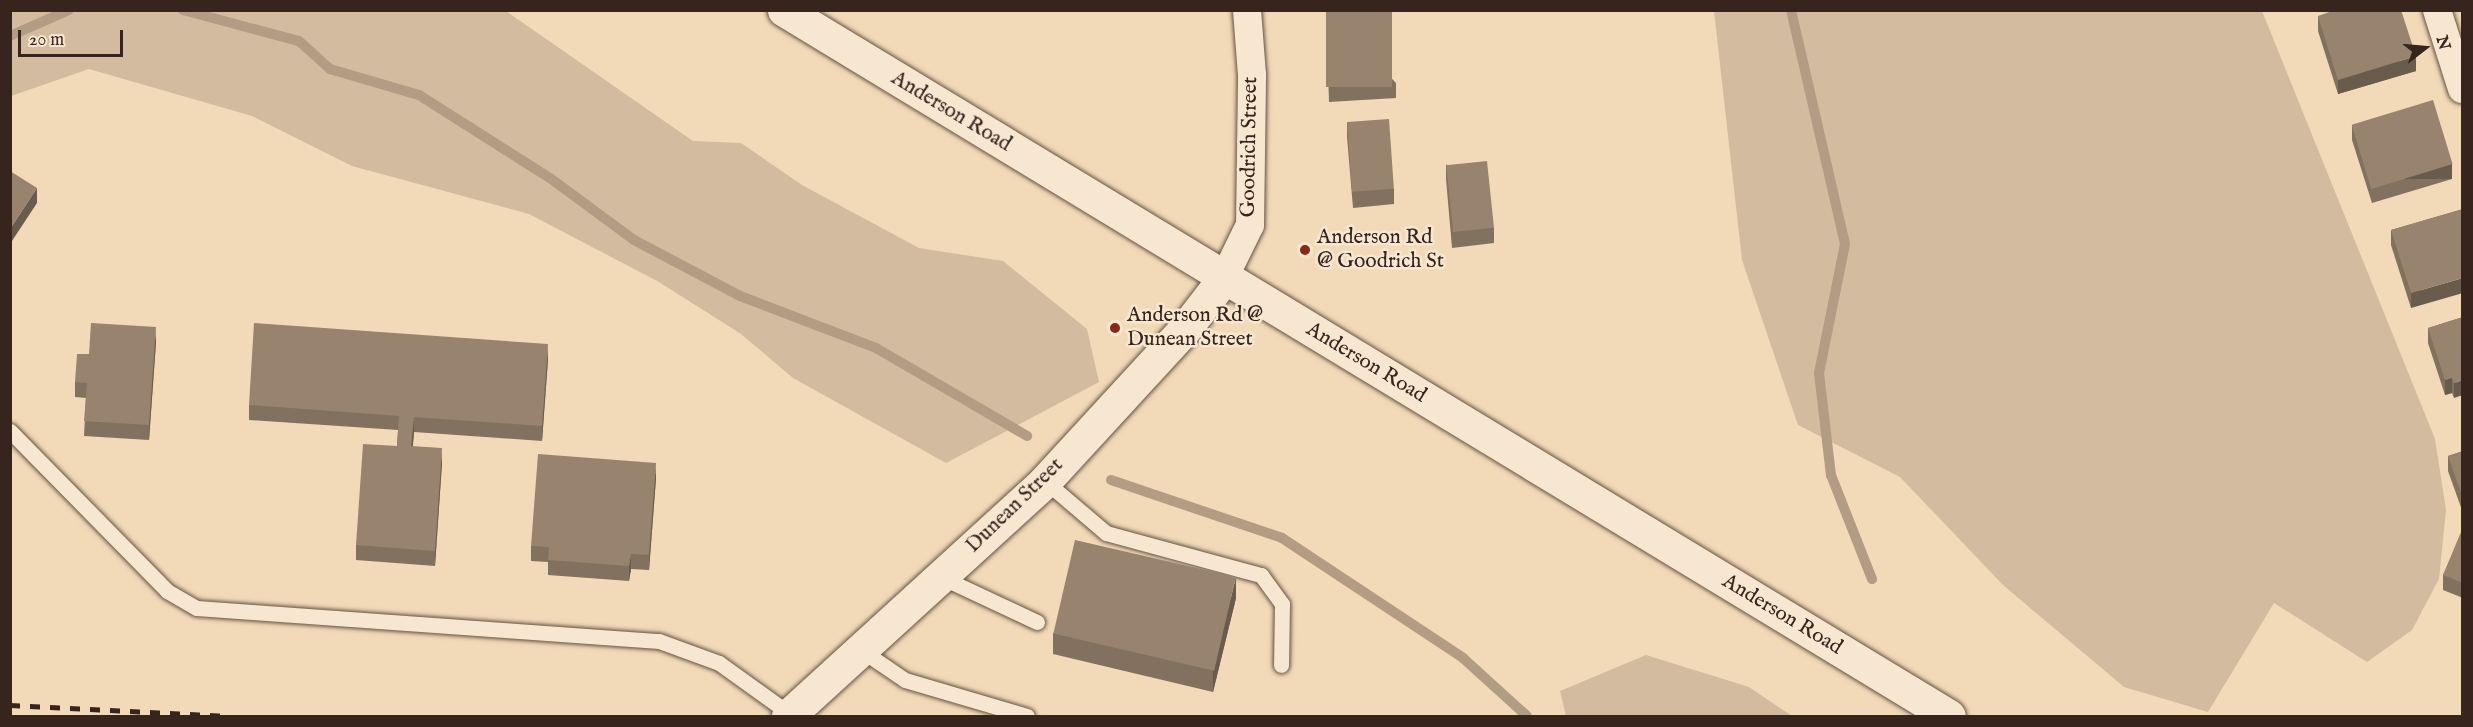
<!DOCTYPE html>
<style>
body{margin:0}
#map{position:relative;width:2473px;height:727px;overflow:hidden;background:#f2dab8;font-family:"IM FELL English",serif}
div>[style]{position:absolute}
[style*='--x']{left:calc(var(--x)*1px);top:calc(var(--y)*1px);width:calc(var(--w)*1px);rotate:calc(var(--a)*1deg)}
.green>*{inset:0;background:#d2bb9e}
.stream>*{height:10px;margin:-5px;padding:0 5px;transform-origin:5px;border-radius:5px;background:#b29c83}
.roads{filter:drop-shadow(0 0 2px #655244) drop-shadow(0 0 2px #655244)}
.service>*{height:15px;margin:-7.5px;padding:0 7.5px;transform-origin:7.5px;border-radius:7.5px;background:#f7e7d1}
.minor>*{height:28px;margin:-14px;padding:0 14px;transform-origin:14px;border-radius:14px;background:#f7e7d1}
.tertiary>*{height:33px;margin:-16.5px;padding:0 16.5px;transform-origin:16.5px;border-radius:16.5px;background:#f7e7d1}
.secondary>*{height:33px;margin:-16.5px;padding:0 16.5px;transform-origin:16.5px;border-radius:16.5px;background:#f7e7d1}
.rail>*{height:4.5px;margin-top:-2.25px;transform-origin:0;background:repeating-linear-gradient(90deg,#36241d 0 10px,transparent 0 20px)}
.wall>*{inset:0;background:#83715f}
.shaded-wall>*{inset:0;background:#6a5c4d;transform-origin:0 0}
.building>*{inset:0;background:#98836e;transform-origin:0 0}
.dots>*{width:16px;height:16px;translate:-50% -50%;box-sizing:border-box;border:3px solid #f7e7d1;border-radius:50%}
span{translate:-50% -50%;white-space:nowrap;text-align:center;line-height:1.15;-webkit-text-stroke:5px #f7e7d1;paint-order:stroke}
.street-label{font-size:21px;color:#36241d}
.poi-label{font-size:21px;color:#36241d}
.left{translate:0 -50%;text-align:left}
.frame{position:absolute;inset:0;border:12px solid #36241d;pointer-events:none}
.north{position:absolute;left:2395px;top:18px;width:60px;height:60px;-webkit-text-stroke:4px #f7e7d1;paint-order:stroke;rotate:74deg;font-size:16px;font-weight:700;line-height:24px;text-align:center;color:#36241d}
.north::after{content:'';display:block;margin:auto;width:21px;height:27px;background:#36241d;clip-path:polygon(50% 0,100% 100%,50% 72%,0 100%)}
.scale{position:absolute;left:18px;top:30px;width:105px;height:27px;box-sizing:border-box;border:3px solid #36241d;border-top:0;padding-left:8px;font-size:18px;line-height:21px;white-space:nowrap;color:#36241d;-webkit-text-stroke:4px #f7e7d1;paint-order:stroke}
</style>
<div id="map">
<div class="green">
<div style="clip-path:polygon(10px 11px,506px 11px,693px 141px,741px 143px,802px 185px,919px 248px,1003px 261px,1087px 329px,1099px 382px,946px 463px,793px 378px,741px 334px,659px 282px,529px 214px,352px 166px,252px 116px,89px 69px,11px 96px)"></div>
<div style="clip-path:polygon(1714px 11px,2262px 11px,2435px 439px,2446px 510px,2439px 579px,2412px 630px,2367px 662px,2274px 603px,2208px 712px,2124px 687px,2003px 585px,1900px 477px,1798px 425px,1742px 260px)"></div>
<div style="clip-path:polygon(1646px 655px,1749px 687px,1792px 716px,1566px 716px,1560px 691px)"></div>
</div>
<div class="stream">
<div style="--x:183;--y:10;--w:120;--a:15"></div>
<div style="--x:299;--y:41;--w:42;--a:42.1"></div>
<div style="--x:330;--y:69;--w:93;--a:16.3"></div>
<div style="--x:419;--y:95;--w:155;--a:32.4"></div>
<div style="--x:550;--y:178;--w:104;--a:36.4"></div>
<div style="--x:634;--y:240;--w:120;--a:27.8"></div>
<div style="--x:740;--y:296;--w:146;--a:20.9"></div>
<div style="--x:876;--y:348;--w:175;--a:30.2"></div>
<div style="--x:1791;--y:10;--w:240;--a:77"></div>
<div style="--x:1845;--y:244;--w:132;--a:101.4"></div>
<div style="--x:1819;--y:373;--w:103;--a:83.3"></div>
<div style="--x:1831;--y:475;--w:112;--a:68.5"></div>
<div style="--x:10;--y:36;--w:64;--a:-23.8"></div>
<div style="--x:1111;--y:480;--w:181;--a:18.7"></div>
<div style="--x:1282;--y:538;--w:217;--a:33.5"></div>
<div style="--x:1463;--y:658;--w:86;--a:42.2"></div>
</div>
<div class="roads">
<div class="service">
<div style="--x:10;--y:431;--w:224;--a:45.5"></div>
<div style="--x:167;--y:591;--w:34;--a:30"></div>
<div style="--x:197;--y:608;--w:463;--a:4.1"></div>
<div style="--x:659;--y:641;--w:64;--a:20.1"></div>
<div style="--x:719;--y:663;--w:87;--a:35.7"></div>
<div style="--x:1045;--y:481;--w:80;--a:40.4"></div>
<div style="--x:1106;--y:533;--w:161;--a:15.2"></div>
<div style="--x:1261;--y:575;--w:36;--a:54"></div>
<div style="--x:1282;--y:604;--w:61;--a:90.9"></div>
<div style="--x:941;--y:577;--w:106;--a:25.1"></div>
<div style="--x:861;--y:650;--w:53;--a:34.3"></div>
<div style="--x:905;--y:680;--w:127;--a:16.4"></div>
</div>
<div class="minor">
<div style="--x:2437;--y:10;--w:83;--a:72.4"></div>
<div style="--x:1224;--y:278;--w:59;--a:-63.9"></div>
<div style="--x:1250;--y:225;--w:150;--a:-89.2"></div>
<div style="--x:1252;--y:75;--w:65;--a:-94.4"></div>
</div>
<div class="tertiary">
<div style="--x:788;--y:716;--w:348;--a:-42.4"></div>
<div style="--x:1045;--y:481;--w:205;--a:-47.4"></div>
<div style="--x:1184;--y:330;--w:66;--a:-52.4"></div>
</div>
<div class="secondary">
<div style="--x:784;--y:10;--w:1362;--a:31.22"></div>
</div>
</div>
<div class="rail">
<div style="--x:10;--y:705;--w:214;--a:2.9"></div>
</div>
<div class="wall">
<div style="clip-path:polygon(1326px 10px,1396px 83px,1396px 98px,1329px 102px)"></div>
<div style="clip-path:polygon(2318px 16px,2416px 71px,2338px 94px,2318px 31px)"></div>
<div style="clip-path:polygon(1347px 122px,1394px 189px,1394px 204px,1353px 208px,1347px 137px)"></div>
<div style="clip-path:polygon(2352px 125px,2452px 179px,2372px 203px,2352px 140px)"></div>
<div style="clip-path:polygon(1446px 164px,1494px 228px,1494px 243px,1452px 248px,1446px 179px)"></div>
<div style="clip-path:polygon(2463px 209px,2411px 308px,2391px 245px,2391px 230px)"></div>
<div style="clip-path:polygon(2463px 317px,2454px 398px,2452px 393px,2445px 395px,2428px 343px,2428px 328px)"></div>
<div style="clip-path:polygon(156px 342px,149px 440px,84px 436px,86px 398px,75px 397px,75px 382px,89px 354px)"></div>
<div style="clip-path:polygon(548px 359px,542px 441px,414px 432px,413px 446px,442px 463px,435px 566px,356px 560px,356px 545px,397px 446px,398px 430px,249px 420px,249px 405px)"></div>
<div style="clip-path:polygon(2463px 451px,2463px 513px,2448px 471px,2448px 456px)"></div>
<div style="clip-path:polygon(656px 478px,649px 570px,631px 569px,629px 581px,548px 575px,548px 562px,531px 561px,531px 546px)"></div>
<div style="clip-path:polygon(2463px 533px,2463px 598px,2443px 590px,2443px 575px)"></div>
<div style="clip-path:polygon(1236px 598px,1213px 692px,1053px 654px,1053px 633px)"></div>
</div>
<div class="shaded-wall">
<div style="clip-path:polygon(2416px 56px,2416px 71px,2338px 94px,2338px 80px)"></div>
<div style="left:2452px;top:164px;width:15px;height:84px;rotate:90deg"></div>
<div style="clip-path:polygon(37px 188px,37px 203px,10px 244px,10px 229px)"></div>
<div style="clip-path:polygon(2463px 278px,2463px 293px,2411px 308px,2411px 293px)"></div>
<div style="clip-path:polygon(156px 327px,156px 342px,149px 440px,149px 425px)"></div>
<div style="clip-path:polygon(548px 344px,548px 359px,542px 441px,542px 426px)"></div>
<div style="clip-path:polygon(2452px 378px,2452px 393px,2445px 395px,2445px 380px)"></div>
<div style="clip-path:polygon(2463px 380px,2463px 395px,2454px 398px,2454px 383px)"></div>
<div style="clip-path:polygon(414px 417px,414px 432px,411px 461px,411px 446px)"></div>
<div style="clip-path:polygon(442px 448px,442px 463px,435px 566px,435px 551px)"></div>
<div style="clip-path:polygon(656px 463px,656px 478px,649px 570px,649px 555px)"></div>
<div style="clip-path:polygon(631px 554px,631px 569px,629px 581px,629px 566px)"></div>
<div style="clip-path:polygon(1236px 577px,1236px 598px,1213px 692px,1213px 671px)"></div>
</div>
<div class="building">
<div style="left:1326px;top:10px;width:66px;height:77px"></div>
<div style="clip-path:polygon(2335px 10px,2401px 10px,2416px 56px,2338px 80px,2318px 16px)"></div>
<div style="left:2433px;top:100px;width:67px;height:85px;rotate:73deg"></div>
<div style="left:1389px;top:119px;width:70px;height:42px;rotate:86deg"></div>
<div style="left:1487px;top:161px;width:67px;height:41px;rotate:84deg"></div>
<div style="clip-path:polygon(10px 171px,37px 188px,10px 229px)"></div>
<div style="clip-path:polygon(2463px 209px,2463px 278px,2411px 293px,2391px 230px)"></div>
<div style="clip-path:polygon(2463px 317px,2463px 380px,2454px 383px,2452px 378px,2445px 380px,2428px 328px)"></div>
<div style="clip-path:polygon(91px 323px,156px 327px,149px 425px,84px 421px,87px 383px,75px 382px,77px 354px,89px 354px)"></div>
<div style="clip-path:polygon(254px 323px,548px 344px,542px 426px,414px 417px,411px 446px,442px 448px,435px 551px,356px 545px,363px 444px,397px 446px,399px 416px,249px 405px)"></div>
<div style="clip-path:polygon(2463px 451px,2463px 498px,2448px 456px)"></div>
<div style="clip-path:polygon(538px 454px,656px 463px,649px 555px,631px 554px,629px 566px,548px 560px,549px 547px,531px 546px)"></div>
<div style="clip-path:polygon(2461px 532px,2463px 533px,2463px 583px,2443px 575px)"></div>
<div style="left:1075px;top:540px;width:165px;height:96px;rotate:13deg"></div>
</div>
<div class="dots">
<div style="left:1305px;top:250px;background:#8f2418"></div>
<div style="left:1115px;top:328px;background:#8f2418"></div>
</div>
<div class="street-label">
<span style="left:951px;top:112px;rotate:31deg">Anderson Road</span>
<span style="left:1250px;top:147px;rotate:-89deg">Goodrich Street</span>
<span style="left:1366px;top:363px;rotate:31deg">Anderson Road</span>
<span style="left:1015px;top:506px;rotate:-44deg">Dunean Street</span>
<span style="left:1782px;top:615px;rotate:31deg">Anderson Road</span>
</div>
<div class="poi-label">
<span class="left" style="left:1317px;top:250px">Anderson Rd<br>@ Goodrich St</span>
<span class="left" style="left:1127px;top:328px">Anderson Rd @<br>Dunean Street</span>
</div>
<div class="frame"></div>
<div class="north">N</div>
<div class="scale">20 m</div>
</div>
